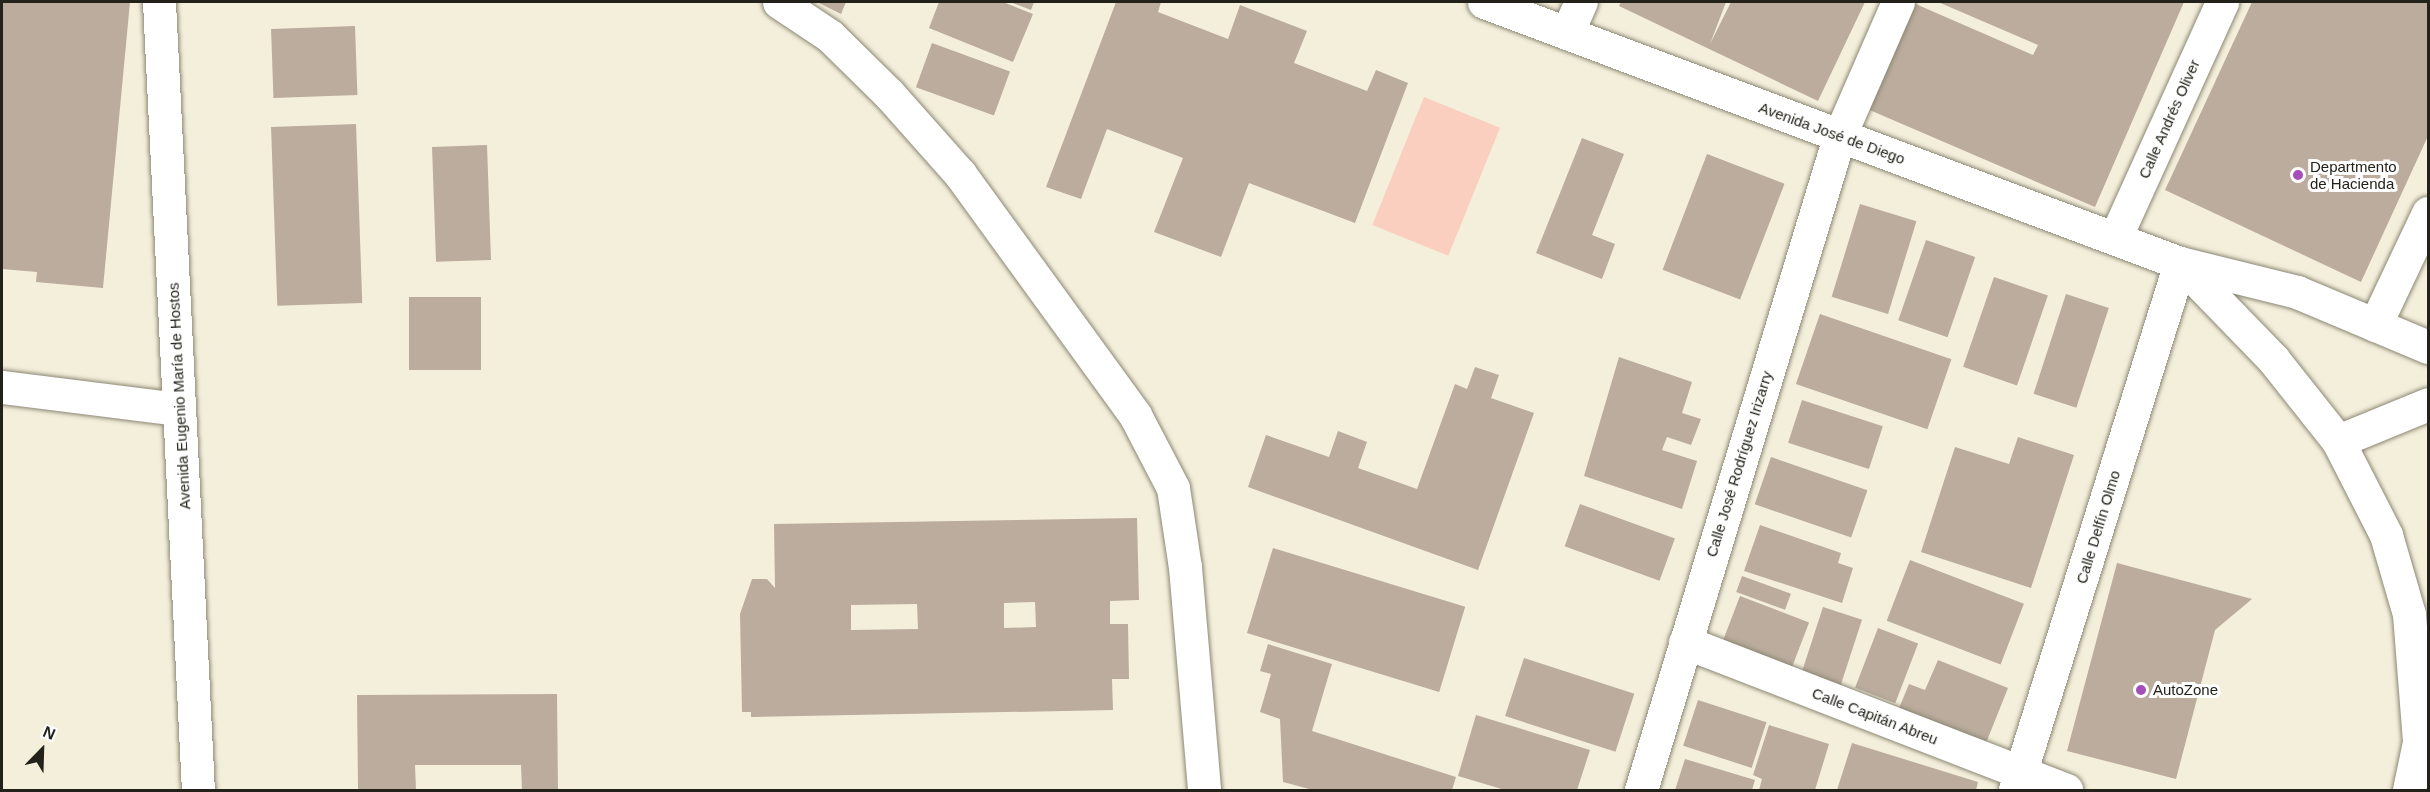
<!DOCTYPE html>
<meta charset="utf-8">
<style>
body{margin:0}
#map{position:relative;width:2430px;height:792px;overflow:hidden;background:#f4efdb;font-family:Arial,sans-serif}
div>[style]{position:absolute}
[style*='--x']{left:calc(var(--x)*1px);top:calc(var(--y)*1px);width:calc(var(--w)*1px);rotate:calc(var(--a)*1deg)}
.green>*{inset:0;background:#facfbf;transform-origin:0 0}
.building>*{inset:0;background:#bbac9d;transform-origin:0 0}
.roads{filter:drop-shadow(0 0 2px #8b8774) drop-shadow(0 0 2px #8b8774)}
.minor>*{height:33px;margin:-16.5px;padding:0 16.5px;transform-origin:16.5px;border-radius:16.5px;background:#fff}
.major>*{height:33px;margin:-16.5px;padding:0 16.5px;transform-origin:16.5px;border-radius:16.5px;background:#fff}
.dots>*{width:16px;height:16px;translate:-50% -50%;box-sizing:border-box;border:3px solid #fff;border-radius:50%}
span{translate:-50% -50%;white-space:nowrap;text-align:center;line-height:1.15;-webkit-text-stroke:6px #fff;paint-order:stroke}
.street-label{font-size:15px;color:#23221a}
.poi-label{font-size:15px;color:#23221a}
.left{translate:0 -50%;text-align:left}
.frame{position:absolute;inset:0;border:3px solid #23221a;pointer-events:none}
.north{position:absolute;left:12px;top:720px;width:60px;height:60px;-webkit-text-stroke:4px #fff;paint-order:stroke;rotate:23deg;font-size:16px;font-weight:700;line-height:24px;text-align:center;color:#23221a}
.north::after{content:'';display:block;margin:auto;width:21px;height:27px;background:#23221a;clip-path:polygon(50% 0,100% 100%,50% 72%,0 100%)}
</style>
<div id="map">
<div class="green">
<div style="left:1424px;top:97px;width:82px;height:138px;rotate:22deg"></div>
</div>
<div class="building">
<div style="clip-path:polygon(2px 2px,130px 2px,103px 288px,36px 282px,37px 272px,2px 269px)"></div>
<div style="clip-path:polygon(817px 2px,846px 2px,841px 14px)"></div>
<div style="clip-path:polygon(939px 2px,1003px 2px,1033px 14px,1013px 62px,929px 28px)"></div>
<div style="clip-path:polygon(1010px 2px,1034px 2px,1031px 10px)"></div>
<div style="clip-path:polygon(1116px 2px,1161px 2px,1158px 12px,1228px 39px,1240px 5px,1307px 31px,1294px 63px,1367px 91px,1376px 70px,1408px 83px,1355px 223px,1249px 183px,1221px 257px,1154px 232px,1183px 158px,1107px 129px,1081px 199px,1046px 187px)"></div>
<div style="clip-path:polygon(1621px 2px,1726px 2px,1710px 44px,1731px 2px,1865px 2px,1818px 101px,1619px 6px)"></div>
<div style="clip-path:polygon(1911px 2px,2033px 55px,2038px 45px,1938px 2px,2184px 2px,2095px 207px,1865px 108px)"></div>
<div style="clip-path:polygon(2252px 2px,2428px 2px,2428px 136px,2361px 282px,2165px 190px)"></div>
<div style="left:355px;top:26px;width:69px;height:84px;rotate:88deg"></div>
<div style="left:932px;top:43px;width:83px;height:47px;rotate:20deg"></div>
<div style="left:356px;top:124px;width:179px;height:85px;rotate:88deg"></div>
<div style="clip-path:polygon(1582px 138px,1624px 154px,1592px 235px,1615px 244px,1602px 279px,1536px 253px)"></div>
<div style="left:487px;top:145px;width:115px;height:55px;rotate:88deg"></div>
<div style="left:1707px;top:154px;width:83px;height:124px;rotate:21deg"></div>
<div style="left:1860px;top:204px;width:59px;height:97px;rotate:17deg"></div>
<div style="left:1926px;top:240px;width:52px;height:85px;rotate:19deg"></div>
<div style="left:1994px;top:277px;width:57px;height:95px;rotate:19deg"></div>
<div style="left:2066px;top:294px;width:45px;height:105px;rotate:18deg"></div>
<div style="left:409px;top:297px;width:72px;height:73px"></div>
<div style="left:1820px;top:314px;width:139px;height:74px;rotate:19deg"></div>
<div style="clip-path:polygon(1619px 357px,1692px 382px,1682px 413px,1701px 419px,1691px 445px,1667px 437px,1662px 450px,1697px 461px,1682px 509px,1584px 476px)"></div>
<div style="clip-path:polygon(1475px 367px,1499px 375px,1491px 398px,1534px 413px,1478px 570px,1248px 487px,1266px 435px,1329px 457px,1338px 431px,1367px 442px,1358px 468px,1417px 489px,1455px 384px,1467px 389px)"></div>
<div style="left:1802px;top:400px;width:85px;height:45px;rotate:18deg"></div>
<div style="clip-path:polygon(2018px 437px,2074px 455px,2031px 588px,1921px 552px,1955px 447px,2009px 464px)"></div>
<div style="left:1771px;top:457px;width:102px;height:50px;rotate:19deg"></div>
<div style="left:1580px;top:504px;width:101px;height:45px;rotate:20deg"></div>
<div style="clip-path:polygon(evenodd,1137px 518px,1139px 600px,1110px 601px,1110px 624px,1128px 624px,1129px 679px,1112px 679px,1113px 710px,751px 717px,751px 712px,742px 712px,740px 614px,752px 579px,767px 579px,775px 588px,774px 524px,1137px 518px,1035px 602px,1036px 627px,1004px 628px,1004px 603px,1035px 602px,1137px 518px,917px 604px,918px 629px,851px 630px,851px 605px,917px 604px)"></div>
<div style="clip-path:polygon(1760px 525px,1841px 553px,1838px 563px,1853px 568px,1842px 603px,1744px 571px)"></div>
<div style="left:1273px;top:548px;width:201px;height:89px;rotate:17deg"></div>
<div style="left:1910px;top:560px;width:122px;height:65px;rotate:21deg"></div>
<div style="clip-path:polygon(2117px 563px,2252px 599px,2215px 630px,2176px 779px,2067px 751px)"></div>
<div style="left:1742px;top:576px;width:52px;height:17px;rotate:20deg"></div>
<div style="left:1740px;top:596px;width:74px;height:47px;rotate:21deg"></div>
<div style="left:1823px;top:607px;width:41px;height:75px;rotate:18deg"></div>
<div style="left:1878px;top:628px;width:43px;height:64px;rotate:21deg"></div>
<div style="clip-path:polygon(1268px 644px,1332px 664px,1312px 731px,1456px 777px,1452px 790px,1313px 790px,1283px 782px,1280px 719px,1260px 712px,1271px 674px,1260px 671px)"></div>
<div style="left:1524px;top:658px;width:116px;height:61px;rotate:18deg"></div>
<div style="clip-path:polygon(1938px 660px,2008px 688px,1986px 743px,1897px 713px,1909px 684px,1925px 690px)"></div>
<div style="clip-path:polygon(557px 694px,558px 790px,522px 790px,521px 765px,415px 765px,416px 790px,358px 790px,357px 695px)"></div>
<div style="left:1698px;top:700px;width:72px;height:48px;rotate:18deg"></div>
<div style="clip-path:polygon(1476px 715px,1590px 750px,1577px 790px,1505px 790px,1458px 776px)"></div>
<div style="clip-path:polygon(1769px 725px,1829px 744px,1815px 790px,1759px 790px,1762px 779px,1753px 775px)"></div>
<div style="clip-path:polygon(1852px 743px,1978px 782px,1976px 790px,1837px 790px)"></div>
<div style="clip-path:polygon(1685px 759px,1755px 780px,1752px 790px,1675px 790px)"></div>
</div>
<div class="roads">
<div class="minor">
<div style="--x:159;--y:2;--w:789;--a:87.17"></div>
<div style="--x:779;--y:2;--w:61;--a:33.7"></div>
<div style="--x:830;--y:36;--w:83;--a:44.5"></div>
<div style="--x:889;--y:94;--w:107;--a:48.4"></div>
<div style="--x:960;--y:174;--w:298;--a:54"></div>
<div style="--x:1135;--y:415;--w:82;--a:62.5"></div>
<div style="--x:1173;--y:488;--w:80;--a:81.4"></div>
<div style="--x:1185;--y:567;--w:224;--a:85.1"></div>
<div style="--x:1567;--y:33;--w:34;--a:-66"></div>
<div style="--x:2116;--y:236;--w:257;--a:-65.6"></div>
<div style="--x:2375;--y:325;--w:124;--a:-64.7"></div>
<div style="--x:2;--y:387;--w:178;--a:7.1"></div>
<div style="--x:1685;--y:642;--w:409;--a:21.2"></div>
<div style="--x:1641;--y:790;--w:682;--a:-73.13"></div>
<div style="--x:1839;--y:137;--w:147;--a:-66.4"></div>
<div style="--x:2015;--y:790;--w:552;--a:-72.62"></div>
<div style="--x:2180;--y:263;--w:121;--a:13.9"></div>
<div style="--x:2297;--y:292;--w:142;--a:22.8"></div>
</div>
<div class="major">
<div style="--x:1484;--y:2;--w:743;--a:20.56"></div>
<div style="--x:2180;--y:263;--w:134;--a:45.9"></div>
<div style="--x:2273;--y:359;--w:105;--a:51.6"></div>
<div style="--x:2338;--y:441;--w:106;--a:62.9"></div>
<div style="--x:2386;--y:535;--w:82;--a:73.8"></div>
<div style="--x:2409;--y:614;--w:128;--a:85.5"></div>
<div style="--x:2419;--y:742;--w:49;--a:101.8"></div>
<div style="--x:2338;--y:441;--w:97;--a:-22.3"></div>
</div>
</div>
<div class="dots">
<div style="left:2298px;top:175px;background:#a44ebc"></div>
<div style="left:2141px;top:690px;background:#a44ebc"></div>
</div>
<div class="street-label">
<span style="left:2169px;top:119px;rotate:-66deg">Calle Andrés Oliver</span>
<span style="left:1832px;top:133px;rotate:20deg">Avenida José de Diego</span>
<span style="left:179px;top:396px;rotate:-93deg">Avenida Eugenio María de Hostos</span>
<span style="left:1739px;top:464px;rotate:-73deg">Calle José Rodríguez Irizarry</span>
<span style="left:2098px;top:527px;rotate:-73deg">Calle Delfín Olmo</span>
<span style="left:1875px;top:716px;rotate:21deg">Calle Capitán Abreu</span>
</div>
<div class="poi-label">
<span class="left" style="left:2310px;top:175px">Departmento<br>de Hacienda</span>
<span class="left" style="left:2153px;top:690px">AutoZone</span>
</div>
<div class="frame"></div>
<div class="north">N</div>
</div>
